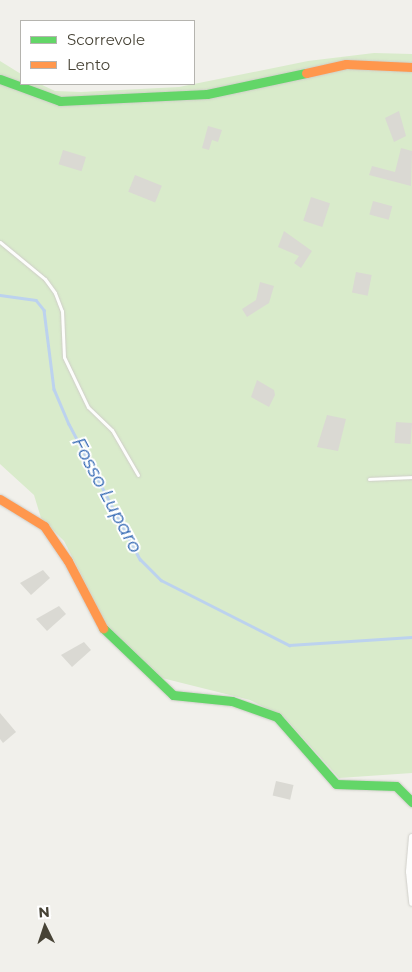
<!DOCTYPE html>
<style>
body{margin:0}
#map{position:relative;width:412px;height:972px;overflow:hidden;background:#f1f0eb;font-family:Montserrat,sans-serif}
div>[style]{position:absolute}
[style*='--x']{left:calc(var(--x)*1px);top:calc(var(--y)*1px);width:calc(var(--w)*1px);rotate:calc(var(--a)*1deg)}
.green>*{inset:0;background:#d9ebcb}
.stream>*{height:2.5px;margin:-1.25px;padding:0 1.25px;transform-origin:1.25px;border-radius:1.25px;background:#bcd2ee}
.building>*{inset:0;background:#dad9d3;transform-origin:0 0}
.roads{filter:drop-shadow(0 0 1px #cfcec8) drop-shadow(0 0 1px #cfcec8)}
.lane>*{height:3px;margin:-1.5px;padding:0 1.5px;transform-origin:1.5px;border-radius:1.5px;background:#fdfdfc}
.street>*{height:6px;margin:-3px;padding:0 3px;transform-origin:3px;border-radius:3px;background:#fdfdfc}
.fast>*{height:9px;margin:-4.5px;padding:0 4.5px;transform-origin:4.5px;border-radius:4.5px;background:#63d668}
.slow>*{height:9px;margin:-4.5px;padding:0 4.5px;transform-origin:4.5px;border-radius:4.5px;background:#ff974d}
span{translate:-50% -50%;white-space:nowrap;text-align:center;line-height:1.15;-webkit-text-stroke:4px #fff;paint-order:stroke}
.water-label{font-size:19px;color:#3066b2;font-style:italic}
.legend{position:absolute;left:20px;top:20px;width:175px;height:65px;box-sizing:border-box;background:#fff;border:1px solid #b5b4af;margin:0;padding:6px 9px;list-style:none;font-size:15px;color:#474336}
.legend li{display:flex;align-items:center;gap:10px;height:25px}
.legend b{width:25px;border:1px solid #b5b4af}
.north{position:absolute;left:20px;top:902px;width:50px;height:50px;-webkit-text-stroke:4px #fff;paint-order:stroke;rotate:356deg;font-size:14px;font-weight:700;line-height:20px;text-align:center;color:#474336}
.north::after{content:'';display:block;margin:auto;width:18px;height:22px;background:#474336;clip-path:polygon(50% 0,100% 100%,50% 72%,0 100%)}
</style>
<div id="map">
<div class="green">
<div style="clip-path:polygon(374px 53px,412px 54px,412px 773px,339px 778px,285px 718px,250px 700px,162px 678px,106px 624px,64px 541px,41px 518px,34px 495px,0 464px,0 61px,21px 74px,21px 84px,40px 84px,55px 91px,81px 92px,179px 87px,308px 61px)"></div>
</div>
<div class="stream">
<div style="--x:0;--y:295;--w:36;--a:8"></div>
<div style="--x:36;--y:300;--w:13;--a:51"></div>
<div style="--x:44;--y:310;--w:80;--a:82.8"></div>
<div style="--x:54;--y:389;--w:38;--a:67"></div>
<div style="--x:69;--y:424;--w:153;--a:62.3"></div>
<div style="--x:140;--y:559;--w:30;--a:45"></div>
<div style="--x:161;--y:580;--w:144;--a:26.9"></div>
<div style="--x:289;--y:645;--w:123;--a:-3.7"></div>
</div>
<div class="building">
<div style="clip-path:polygon(399px 111px,406px 136px,394px 142px,385px 118px)"></div>
<div style="clip-path:polygon(208px 126px,222px 130px,218px 142px,212px 140px,209px 150px,202px 148px)"></div>
<div style="clip-path:polygon(401px 148px,412px 151px,411px 186px,369px 175px,372px 166px,395px 172px)"></div>
<div style="left:63px;top:150px;width:24px;height:15px;rotate:17deg"></div>
<div style="left:135px;top:175px;width:29px;height:18px;rotate:22deg"></div>
<div style="left:311px;top:197px;width:20px;height:25px;rotate:18deg"></div>
<div style="left:373px;top:201px;width:20px;height:14px;rotate:15deg"></div>
<div style="clip-path:polygon(284px 231px,312px 251px,301px 268px,294px 263px,299px 256px,278px 247px)"></div>
<div style="left:356px;top:272px;width:16px;height:21px;rotate:11deg"></div>
<div style="clip-path:polygon(260px 282px,274px 286px,269px 303px,247px 317px,242px 309px,256px 300px)"></div>
<div style="clip-path:polygon(257px 380px,274px 390px,275px 395px,269px 407px,251px 397px)"></div>
<div style="clip-path:polygon(327px 415px,346px 419px,338px 451px,317px 447px)"></div>
<div style="left:396px;top:422px;width:16px;height:21px;rotate:4deg"></div>
<div style="clip-path:polygon(43px 570px,50px 578px,31px 595px,20px 583px)"></div>
<div style="clip-path:polygon(59px 606px,66px 614px,47px 631px,36px 619px)"></div>
<div style="clip-path:polygon(84px 642px,91px 650px,72px 667px,61px 655px)"></div>
<div style="clip-path:polygon(0 713px,16px 732px,3px 743px,0 739px)"></div>
<div style="left:276px;top:781px;width:18px;height:15px;rotate:13deg"></div>
</div>
<div class="roads">
<div class="lane">
<div style="--x:0;--y:242;--w:58;--a:39.4"></div>
<div style="--x:45;--y:279;--w:17;--a:54"></div>
<div style="--x:55;--y:293;--w:19;--a:69"></div>
<div style="--x:62;--y:311;--w:46;--a:87.5"></div>
<div style="--x:64;--y:357;--w:55;--a:64.4"></div>
<div style="--x:88;--y:407;--w:33;--a:44"></div>
<div style="--x:112;--y:430;--w:52;--a:60"></div>
<div style="--x:369;--y:479;--w:43;--a:-2.7"></div>
</div>
<div class="street">
<div style="--x:412;--y:837;--w:35;--a:95"></div>
<div style="--x:409;--y:872;--w:31;--a:84"></div>
</div>
<div class="fast">
<div style="--x:0;--y:79;--w:64;--a:20.1"></div>
<div style="--x:60;--y:101;--w:147;--a:-2.7"></div>
<div style="--x:207;--y:94;--w:101;--a:-12"></div>
<div style="--x:103;--y:628;--w:97;--a:43.7"></div>
<div style="--x:173;--y:695;--w:59;--a:5.8"></div>
<div style="--x:232;--y:701;--w:48;--a:19.6"></div>
<div style="--x:277;--y:717;--w:89;--a:48.6"></div>
<div style="--x:336;--y:784;--w:60;--a:1.9"></div>
<div style="--x:396;--y:786;--w:23;--a:45"></div>
</div>
<div class="slow">
<div style="--x:306;--y:73;--w:41;--a:-12.7"></div>
<div style="--x:346;--y:64;--w:66;--a:2.6"></div>
<div style="--x:0;--y:499;--w:52;--a:31.5"></div>
<div style="--x:44;--y:526;--w:42;--a:55.6"></div>
<div style="--x:68;--y:561;--w:76;--a:62.4"></div>
</div>
</div>
<div class="water-label">
<span style="left:107px;top:495px;rotate:62deg">Fosso Luparo</span>
</div>
<ul class="legend">
<li><b style="height:6px;background:#63d668"></b>Scorrevole</li>
<li><b style="height:6px;background:#ff974d"></b>Lento</li>
</ul>
<div class="north">N</div>
</div>
